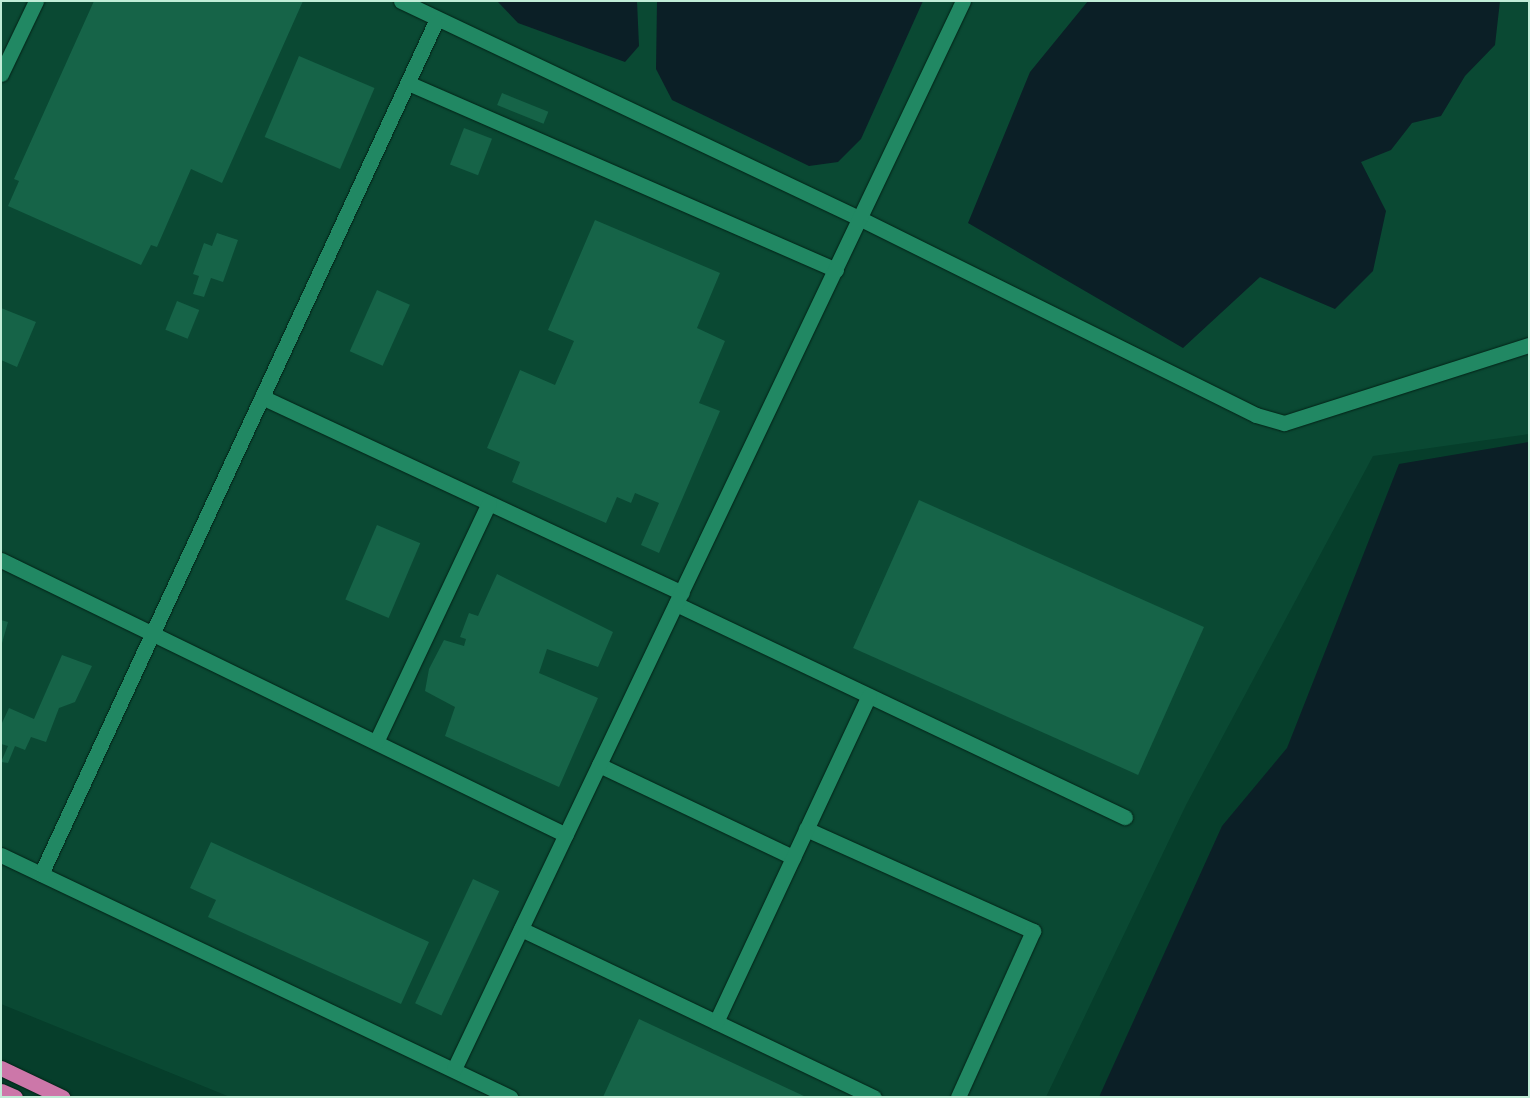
<!DOCTYPE html>
<style>
body{margin:0}
#map{position:relative;width:1530px;height:1098px;overflow:hidden;background:#063e2b;font-family:Ubuntu,sans-serif}
div>[style]{position:absolute}
[style*='--x']{left:calc(var(--x)*1px);top:calc(var(--y)*1px);width:calc(var(--w)*1px);rotate:calc(var(--a)*1deg)}
.built>*{inset:0;background:#0a4933}
.water>*{inset:0;background:#0b1f26}
.building>*{inset:0;background:#166448;transform-origin:0 0}
.roads{filter:drop-shadow(0 0 1px #032216) drop-shadow(0 0 1px #032216)}
.service>*{height:15px;margin:-7.5px;padding:0 7.5px;transform-origin:7.5px;border-radius:7.5px;background:#218863}
.motorway>*{height:15px;margin:-7.5px;padding:0 7.5px;transform-origin:7.5px;border-radius:7.5px;background:#cc77a9}
span{translate:-50% -50%;white-space:nowrap;text-align:center;line-height:1.15;-webkit-text-stroke:5px #032216;paint-order:stroke}
.frame{position:absolute;inset:0;border:2px solid #c1edd7;pointer-events:none}
</style>
<div id="map">
<div class="built">
<div style="clip-path:polygon(1px 1px,1529px 1px,1529px 434px,1373px 456px,1186px 805px,1046px 1097px,230px 1097px,1px 1004px)"></div>
</div>
<div class="water">
<div style="clip-path:polygon(497px 1px,637px 1px,639px 46px,625px 62px,518px 23px)"></div>
<div style="clip-path:polygon(657px 1px,923px 1px,861px 139px,838px 162px,809px 166px,672px 100px,656px 69px)"></div>
<div style="clip-path:polygon(1088px 1px,1500px 1px,1495px 45px,1465px 76px,1441px 116px,1412px 123px,1391px 150px,1361px 162px,1386px 211px,1373px 271px,1335px 309px,1260px 277px,1183px 348px,968px 223px,1030px 72px)"></div>
<div style="clip-path:polygon(1529px 442px,1529px 1097px,1099px 1097px,1222px 826px,1287px 748px,1399px 464px)"></div>
</div>
<div class="building">
<div style="clip-path:polygon(94px 1px,303px 1px,222px 183px,191px 169px,157px 247px,151px 245px,141px 265px,8px 206px,19px 181px,14px 179px)"></div>
<div style="left:299px;top:56px;width:82px;height:88px;rotate:23deg"></div>
<div style="left:502px;top:93px;width:50px;height:13px;rotate:22deg"></div>
<div style="left:464px;top:128px;width:30px;height:39px;rotate:21deg"></div>
<div style="clip-path:polygon(595px 220px,720px 273px,697px 328px,725px 341px,699px 403px,720px 411px,659px 553px,641px 545px,659px 503px,635px 493px,631px 503px,617px 497px,606px 523px,512px 482px,520px 462px,487px 448px,520px 370px,555px 385px,574px 341px,548px 330px)"></div>
<div style="clip-path:polygon(217px 233px,238px 240px,223px 282px,211px 278px,204px 297px,193px 294px,199px 276px,193px 274px,204px 243px,212px 246px)"></div>
<div style="left:377px;top:290px;width:36px;height:67px;rotate:24deg"></div>
<div style="left:177px;top:301px;width:24px;height:31px;rotate:22deg"></div>
<div style="clip-path:polygon(1px 308px,36px 322px,17px 367px,1px 360px)"></div>
<div style="left:919px;top:500px;width:312px;height:162px;rotate:24deg"></div>
<div style="left:377px;top:525px;width:47px;height:81px;rotate:23deg"></div>
<div style="clip-path:polygon(497px 574px,613px 632px,598px 667px,547px 649px,539px 673px,598px 698px,559px 787px,445px 736px,455px 707px,425px 691px,429px 669px,444px 640px,464px 646px,466px 639px,460px 637px,469px 613px,478px 616px)"></div>
<div style="clip-path:polygon(1px 620px,8px 622px,2px 643px,1px 643px)"></div>
<div style="clip-path:polygon(62px 655px,92px 666px,75px 702px,59px 708px,46px 742px,31px 737px,25px 750px,15px 746px,8px 763px,1px 762px,8px 746px,1px 744px,1px 725px,9px 708px,34px 719px)"></div>
<div style="clip-path:polygon(211px 842px,429px 942px,401px 1004px,208px 917px,216px 900px,190px 888px)"></div>
<div style="left:473px;top:879px;width:29px;height:137px;rotate:25deg"></div>
<div style="clip-path:polygon(639px 1019px,806px 1097px,603px 1097px)"></div>
</div>
<div class="roads">
<div class="service">
<div style="--x:401;--y:1;--w:509;--a:25.36"></div>
<div style="--x:861;--y:219;--w:441;--a:26.4"></div>
<div style="--x:1256;--y:415;--w:29;--a:16"></div>
<div style="--x:1284;--y:423;--w:257;--a:-17.7"></div>
<div style="--x:1;--y:74;--w:81;--a:-64.4"></div>
<div style="--x:408;--y:83;--w:467;--a:23.6"></div>
<div style="--x:262;--y:397;--w:463;--a:25"></div>
<div style="--x:1;--y:560;--w:628;--a:25.95"></div>
<div style="--x:676;--y:604;--w:497;--a:25.4"></div>
<div style="--x:376;--y:742;--w:264;--a:-64.7"></div>
<div style="--x:599;--y:765;--w:215;--a:25.4"></div>
<div style="--x:806;--y:829;--w:249;--a:24.2"></div>
<div style="--x:1033;--y:931;--w:182;--a:114.3"></div>
<div style="--x:1;--y:855;--w:564;--a:25.43"></div>
<div style="--x:41;--y:874;--w:942;--a:-65.15"></div>
<div style="--x:521;--y:929;--w:391;--a:25.5"></div>
<div style="--x:716;--y:1022;--w:360;--a:-64.9"></div>
<div style="--x:454;--y:1069;--w:1183;--a:-64.52"></div>
</div>
<div class="motorway">
<div style="--x:1;--y:1068;--w:68;--a:25.4"></div>
<div style="--x:1;--y:1091;--w:15;--a:23"></div>
</div>
</div>
<div class="frame"></div>
</div>
